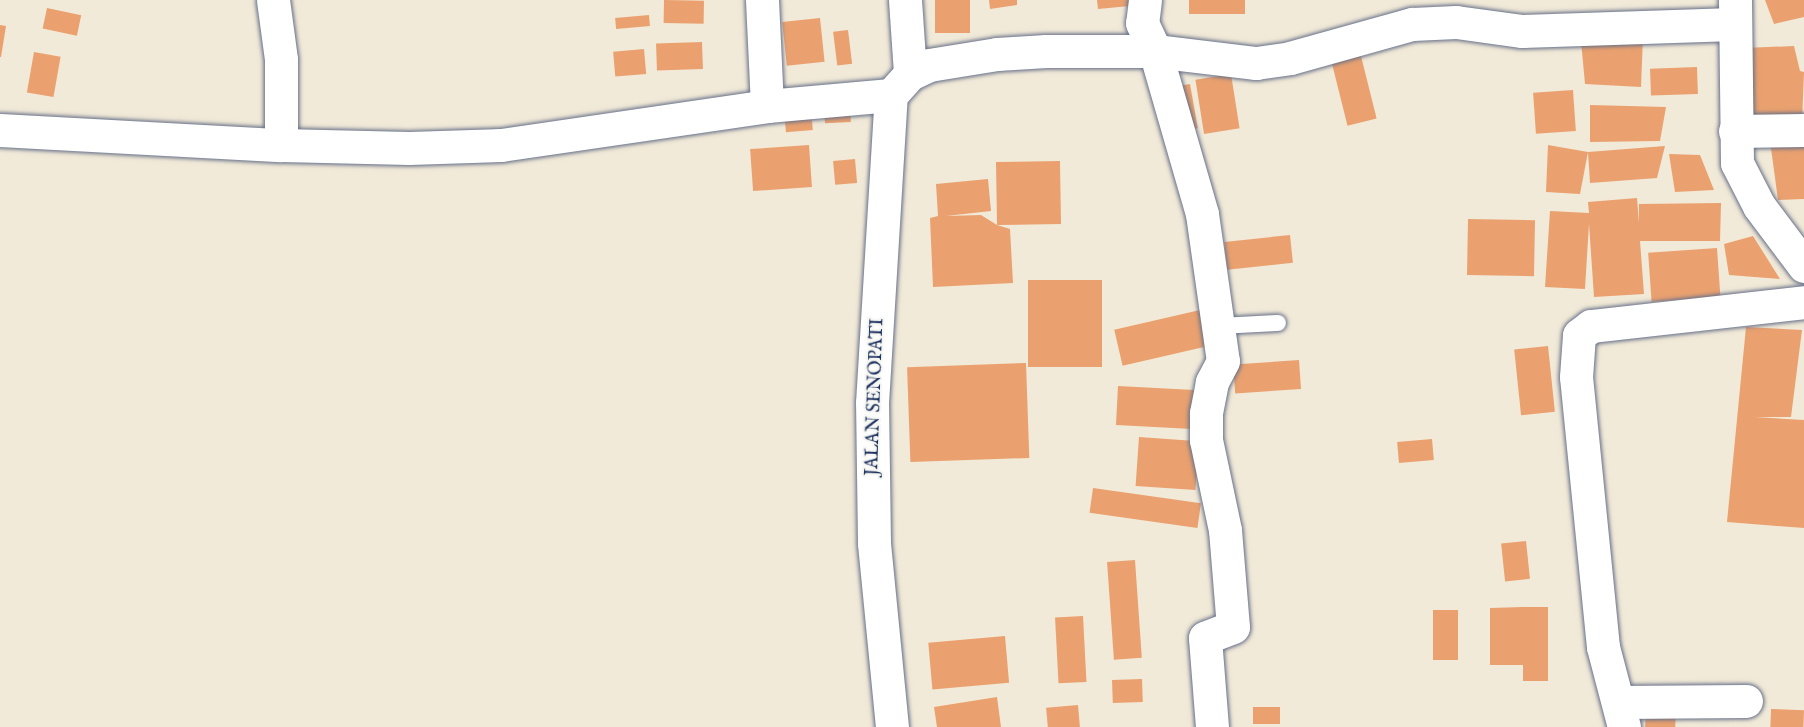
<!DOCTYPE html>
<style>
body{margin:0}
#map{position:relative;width:1804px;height:727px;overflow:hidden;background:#f2ead8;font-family:"IM FELL English",serif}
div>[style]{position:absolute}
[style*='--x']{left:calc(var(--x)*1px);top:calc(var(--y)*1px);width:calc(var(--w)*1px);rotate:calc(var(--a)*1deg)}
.building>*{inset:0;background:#eaa16f;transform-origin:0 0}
.roads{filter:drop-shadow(0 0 2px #667089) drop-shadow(0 0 2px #667089)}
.service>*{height:16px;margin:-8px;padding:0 8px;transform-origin:8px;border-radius:8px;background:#fff}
.minor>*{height:33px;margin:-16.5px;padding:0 16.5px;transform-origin:16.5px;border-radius:16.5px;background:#fff}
span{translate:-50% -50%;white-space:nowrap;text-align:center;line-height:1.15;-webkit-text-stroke:4.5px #f6f6f2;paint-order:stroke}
.street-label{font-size:18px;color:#1b2f5e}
</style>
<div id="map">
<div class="building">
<div style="left:664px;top:0;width:40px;height:23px;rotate:1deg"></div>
<div style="left:935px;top:0;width:35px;height:33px"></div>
<div style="clip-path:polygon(989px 0,1017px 0,1017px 5px,990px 9px)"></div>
<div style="clip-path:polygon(1097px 0,1129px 0,1130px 6px,1098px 9px)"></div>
<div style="left:1189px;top:0;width:56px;height:14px"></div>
<div style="clip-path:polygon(1765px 0,1804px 0,1804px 17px,1774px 24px)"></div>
<div style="left:47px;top:8px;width:35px;height:21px;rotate:12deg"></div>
<div style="left:649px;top:15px;width:11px;height:34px;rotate:85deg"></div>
<div style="left:820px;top:18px;width:44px;height:38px;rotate:84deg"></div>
<div style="clip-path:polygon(0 25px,6px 26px,1px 57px,0 57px)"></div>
<div style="left:848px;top:30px;width:34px;height:15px;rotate:83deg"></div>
<div style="clip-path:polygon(1643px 37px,1641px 87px,1585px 84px,1581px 41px)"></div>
<div style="left:1357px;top:40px;width:81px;height:30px;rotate:76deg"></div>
<div style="left:702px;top:42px;width:27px;height:46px;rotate:88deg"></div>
<div style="clip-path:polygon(1794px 46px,1800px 71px,1804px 72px,1802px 122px,1740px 124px,1743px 48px)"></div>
<div style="left:644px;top:49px;width:25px;height:31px;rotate:85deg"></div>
<div style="left:34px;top:52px;width:27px;height:41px;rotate:10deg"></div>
<div style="left:1697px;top:67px;width:27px;height:47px;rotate:88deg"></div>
<div style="left:1231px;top:74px;width:55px;height:36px;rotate:81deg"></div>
<div style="left:1190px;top:84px;width:45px;height:14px;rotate:80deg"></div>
<div style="left:1573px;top:90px;width:41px;height:40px;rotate:86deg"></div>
<div style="left:850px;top:105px;width:17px;height:26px;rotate:87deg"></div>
<div style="clip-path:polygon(1590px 105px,1666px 107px,1660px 141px,1590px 142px)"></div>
<div style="left:811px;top:109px;width:21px;height:27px;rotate:85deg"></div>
<div style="clip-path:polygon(1804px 138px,1804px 199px,1778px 200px,1770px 141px)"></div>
<div style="left:809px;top:145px;width:42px;height:59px;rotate:86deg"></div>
<div style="clip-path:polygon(1548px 145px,1588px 152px,1580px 194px,1546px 192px)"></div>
<div style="clip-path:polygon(1665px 146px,1657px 178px,1590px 183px,1588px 152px)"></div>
<div style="clip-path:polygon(1669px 154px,1700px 155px,1714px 190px,1675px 192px)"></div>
<div style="left:855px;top:159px;width:24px;height:22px;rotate:85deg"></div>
<div style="clip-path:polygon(1060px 161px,1061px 224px,997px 225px,1010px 229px,1013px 283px,933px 287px,930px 218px,938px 216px,936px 184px,988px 179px,991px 211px,946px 216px,981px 215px,997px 225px,996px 162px)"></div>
<div style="clip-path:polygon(1637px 198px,1639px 223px,1639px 204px,1721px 203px,1720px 241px,1640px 241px,1644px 294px,1594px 297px,1589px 224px,1585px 289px,1545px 287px,1550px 211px,1589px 213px,1588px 202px)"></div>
<div style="left:1468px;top:219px;width:67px;height:56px;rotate:1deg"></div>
<div style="left:1290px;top:235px;width:28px;height:66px;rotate:84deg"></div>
<div style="clip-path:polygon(1753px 236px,1780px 279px,1729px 275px,1724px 244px)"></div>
<div style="left:1717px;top:248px;width:49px;height:69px;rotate:86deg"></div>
<div style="left:1028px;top:280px;width:74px;height:87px"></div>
<div style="left:1200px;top:310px;width:37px;height:88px;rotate:77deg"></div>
<div style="clip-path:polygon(1746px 327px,1802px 330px,1791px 417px,1755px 417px,1804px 420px,1804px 528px,1727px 522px)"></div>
<div style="left:1548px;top:346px;width:66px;height:34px;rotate:84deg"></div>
<div style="left:1299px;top:360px;width:29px;height:66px;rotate:86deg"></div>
<div style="left:1026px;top:363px;width:95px;height:119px;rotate:88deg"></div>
<div style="left:1118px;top:386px;width:81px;height:39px;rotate:3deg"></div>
<div style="left:1139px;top:437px;width:60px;height:49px;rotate:4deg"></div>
<div style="left:1432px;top:439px;width:21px;height:35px;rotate:85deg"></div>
<div style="left:1093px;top:488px;width:109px;height:25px;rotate:8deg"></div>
<div style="left:1526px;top:541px;width:38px;height:25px;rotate:84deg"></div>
<div style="left:1135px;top:560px;width:98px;height:28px;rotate:86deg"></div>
<div style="clip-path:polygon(1523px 607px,1548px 607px,1548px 681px,1523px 681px,1523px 665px,1490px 665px,1490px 608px)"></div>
<div style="left:1458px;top:610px;width:50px;height:25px;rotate:90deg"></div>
<div style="left:1083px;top:616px;width:66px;height:28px;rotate:87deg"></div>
<div style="left:1005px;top:636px;width:47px;height:77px;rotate:85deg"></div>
<div style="left:1142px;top:679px;width:23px;height:30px;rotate:88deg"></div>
<div style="clip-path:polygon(997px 697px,1001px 727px,937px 727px,934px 707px)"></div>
<div style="left:1078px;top:705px;width:22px;height:32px;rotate:85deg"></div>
<div style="left:1646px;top:705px;width:30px;height:22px;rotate:2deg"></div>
<div style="left:1280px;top:707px;width:17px;height:27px;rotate:90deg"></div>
<div style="left:1771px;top:709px;width:33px;height:18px;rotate:2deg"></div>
</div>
<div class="roads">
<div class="service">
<div style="--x:1218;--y:326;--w:60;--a:-2.9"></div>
</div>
<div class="minor">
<div style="--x:273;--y:0;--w:60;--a:82.3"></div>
<div style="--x:281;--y:59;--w:86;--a:90"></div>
<div style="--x:762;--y:0;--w:106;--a:87.3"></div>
<div style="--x:905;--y:0;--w:74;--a:86.1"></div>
<div style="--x:1145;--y:0;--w:23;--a:97"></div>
<div style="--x:1142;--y:23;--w:31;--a:65"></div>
<div style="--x:1155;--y:51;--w:170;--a:73.9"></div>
<div style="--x:1202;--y:214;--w:148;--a:81.9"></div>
<div style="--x:1223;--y:361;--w:24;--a:118"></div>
<div style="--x:1212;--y:382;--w:32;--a:101"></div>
<div style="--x:1206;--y:413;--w:27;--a:90"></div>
<div style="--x:1206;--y:440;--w:92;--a:78.1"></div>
<div style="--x:1225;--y:530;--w:97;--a:85.3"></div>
<div style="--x:1233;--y:627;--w:30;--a:159"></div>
<div style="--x:1205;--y:638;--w:89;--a:85.5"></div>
<div style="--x:1735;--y:0;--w:163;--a:89.3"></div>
<div style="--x:1737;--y:163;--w:48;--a:62.9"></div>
<div style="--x:1759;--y:206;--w:75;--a:53.1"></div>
<div style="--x:0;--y:130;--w:281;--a:3.1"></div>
<div style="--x:281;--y:145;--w:128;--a:1.3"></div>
<div style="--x:409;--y:148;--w:92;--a:-1.9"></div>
<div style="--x:501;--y:145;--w:269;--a:-8.3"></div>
<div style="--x:767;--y:106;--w:124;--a:-5.1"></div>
<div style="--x:1735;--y:131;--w:69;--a:-0.8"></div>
<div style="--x:1619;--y:702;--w:127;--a:-0.5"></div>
<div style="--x:892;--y:727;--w:185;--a:-95.6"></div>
<div style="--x:874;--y:543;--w:140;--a:-90.8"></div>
<div style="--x:872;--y:403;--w:309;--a:-86.5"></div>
<div style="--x:891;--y:95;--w:28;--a:-48"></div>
<div style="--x:910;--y:74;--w:21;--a:-25"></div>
<div style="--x:929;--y:65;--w:69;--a:-9.2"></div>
<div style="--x:997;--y:54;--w:49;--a:-3.5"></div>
<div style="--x:1046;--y:51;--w:109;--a:0"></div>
<div style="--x:1155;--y:51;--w:102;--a:6.8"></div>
<div style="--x:1256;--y:63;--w:34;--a:-8"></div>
<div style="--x:1290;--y:58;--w:127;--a:-15.6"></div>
<div style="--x:1412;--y:24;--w:44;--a:-2.6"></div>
<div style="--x:1456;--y:22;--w:67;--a:7.8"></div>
<div style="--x:1522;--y:31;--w:212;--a:-1.9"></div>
<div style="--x:1624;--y:727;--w:83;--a:-104.7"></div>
<div style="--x:1603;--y:647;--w:271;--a:-95.7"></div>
<div style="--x:1576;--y:377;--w:42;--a:-85.9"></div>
<div style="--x:1579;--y:335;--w:15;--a:-37"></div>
<div style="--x:1591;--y:326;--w:214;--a:-6.4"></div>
</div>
</div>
<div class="street-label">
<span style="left:876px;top:397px;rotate:-88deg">JALAN SENOPATI</span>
</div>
</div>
